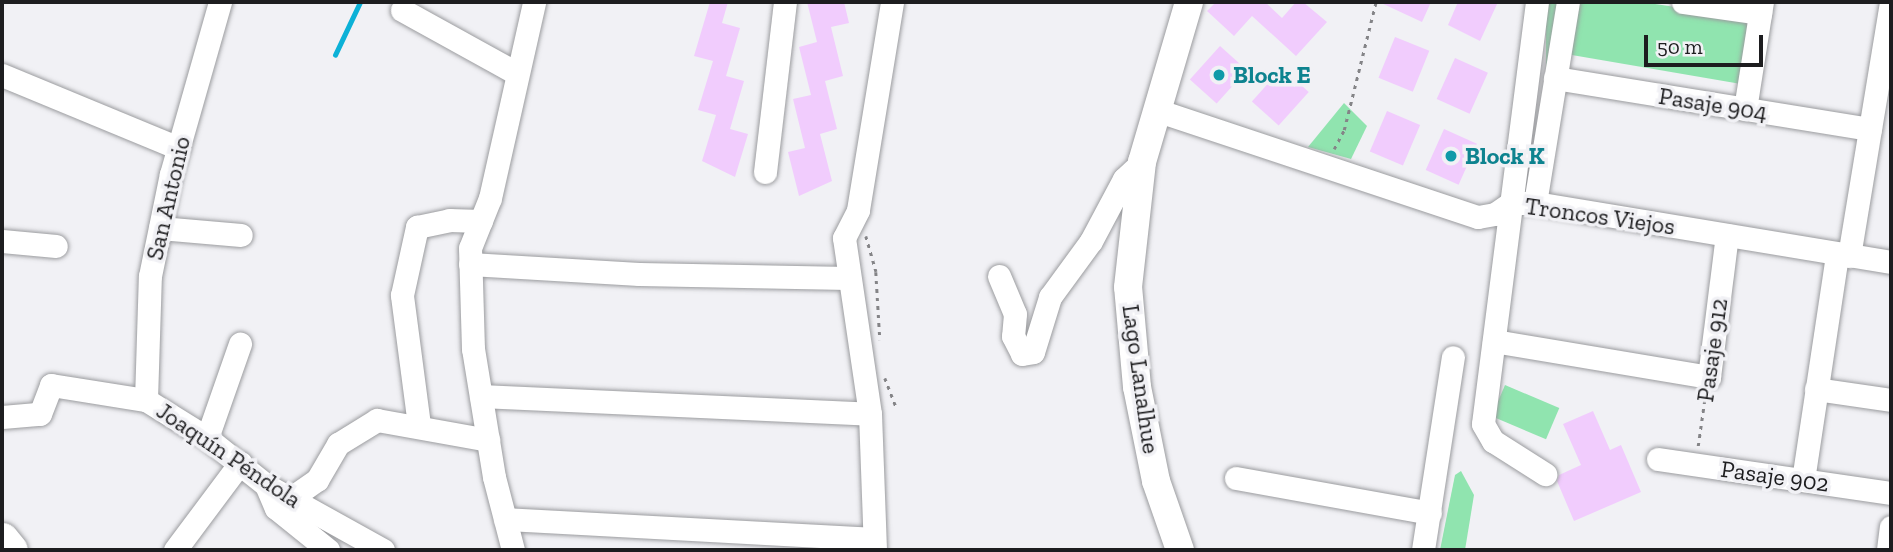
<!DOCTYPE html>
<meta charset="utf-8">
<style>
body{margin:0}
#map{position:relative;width:1893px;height:552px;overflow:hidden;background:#f1f1f5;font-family:"Zilla Slab",serif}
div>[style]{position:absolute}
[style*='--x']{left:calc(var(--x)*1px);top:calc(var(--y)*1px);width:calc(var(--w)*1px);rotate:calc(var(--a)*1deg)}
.green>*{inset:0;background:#90e4af;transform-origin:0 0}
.stream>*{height:4.5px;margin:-2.25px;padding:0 2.25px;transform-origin:2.25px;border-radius:2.25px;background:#0cb1d7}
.building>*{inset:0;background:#f1ccfd;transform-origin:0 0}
.path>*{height:2.5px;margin-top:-1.25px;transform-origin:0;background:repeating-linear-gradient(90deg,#848487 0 3.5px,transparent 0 8.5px)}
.roads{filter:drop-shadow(0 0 2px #9b9c9f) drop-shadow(0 0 2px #9b9c9f)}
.minor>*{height:23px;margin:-11.5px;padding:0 11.5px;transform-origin:11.5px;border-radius:11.5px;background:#fff}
.major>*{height:28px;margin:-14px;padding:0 14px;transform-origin:14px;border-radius:14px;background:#fff}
.highway>*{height:33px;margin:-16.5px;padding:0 16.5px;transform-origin:16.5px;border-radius:16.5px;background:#fff}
.dots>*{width:19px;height:19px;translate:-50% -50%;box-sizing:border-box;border:4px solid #f1f1f5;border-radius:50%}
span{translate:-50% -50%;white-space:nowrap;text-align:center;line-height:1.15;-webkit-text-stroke:7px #f1f1f5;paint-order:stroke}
.culture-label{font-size:24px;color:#0d838f;font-weight:700}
.left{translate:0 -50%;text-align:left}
.street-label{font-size:24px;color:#1d1d1f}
.frame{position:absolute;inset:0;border:4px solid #1d1d1f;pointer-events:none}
.scale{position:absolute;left:1644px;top:35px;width:119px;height:32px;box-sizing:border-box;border:4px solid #1d1d1f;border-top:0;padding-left:9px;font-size:21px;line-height:24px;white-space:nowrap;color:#1d1d1f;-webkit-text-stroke:5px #f1f1f5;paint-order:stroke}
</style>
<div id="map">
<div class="green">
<div style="left:1546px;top:2px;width:14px;height:116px"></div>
<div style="clip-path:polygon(1574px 2px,1642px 2px,1748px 18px,1741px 84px,1566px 54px)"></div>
<div style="clip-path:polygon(1344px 103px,1367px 126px,1351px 159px,1308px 147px)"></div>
<div style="left:1505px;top:385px;width:59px;height:34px;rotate:23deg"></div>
<div style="clip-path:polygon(1461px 471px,1474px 495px,1465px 550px,1440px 550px,1455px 475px)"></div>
</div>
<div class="stream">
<div style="--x:335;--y:55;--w:59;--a:-64.7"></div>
</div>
<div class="building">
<div style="clip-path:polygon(710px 2px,728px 2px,722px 23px,740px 28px,726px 76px,744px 81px,730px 129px,748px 134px,735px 177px,702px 161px,716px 115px,698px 110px,713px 61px,694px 56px)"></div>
<div style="clip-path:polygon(807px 2px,844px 2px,849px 23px,831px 27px,843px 76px,825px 81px,837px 129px,820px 134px,832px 181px,799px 196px,788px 152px,805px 148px,793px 99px,811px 95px,799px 47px,817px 42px)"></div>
<div style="clip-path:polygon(1216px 2px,1265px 2px,1282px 18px,1296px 2px,1303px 2px,1327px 22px,1296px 56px,1252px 16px,1234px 36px,1207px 11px)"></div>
<div style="clip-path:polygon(1379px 2px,1431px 2px,1422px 22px)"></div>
<div style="clip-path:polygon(1458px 2px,1498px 2px,1480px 41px,1448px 25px)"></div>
<div style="left:1395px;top:37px;width:37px;height:44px;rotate:22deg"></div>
<div style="left:1220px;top:46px;width:36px;height:45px;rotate:42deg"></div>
<div style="left:1455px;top:58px;width:36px;height:45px;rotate:24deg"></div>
<div style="left:1282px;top:68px;width:36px;height:45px;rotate:42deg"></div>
<div style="left:1387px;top:111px;width:36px;height:44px;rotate:23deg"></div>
<div style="left:1444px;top:129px;width:36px;height:45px;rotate:24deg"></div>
<div style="clip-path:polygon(1593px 411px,1610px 450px,1621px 445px,1641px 492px,1574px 521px,1557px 481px,1559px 475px,1581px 465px,1563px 424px)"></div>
</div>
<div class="path">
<div style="--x:1334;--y:149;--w:21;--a:-62"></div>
<div style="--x:1344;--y:130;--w:132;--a:-76"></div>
<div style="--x:866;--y:236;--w:37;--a:74"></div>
<div style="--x:876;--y:272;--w:68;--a:86.6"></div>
<div style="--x:885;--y:378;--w:31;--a:69"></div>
<div style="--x:1698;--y:446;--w:49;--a:-81.9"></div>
</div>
<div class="roads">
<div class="minor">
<div style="--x:1537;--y:2;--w:425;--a:97.3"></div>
<div style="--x:1483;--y:424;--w:20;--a:60"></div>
<div style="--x:1493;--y:441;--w:62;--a:32.4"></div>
<div style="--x:1683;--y:2;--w:78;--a:8.1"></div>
<div style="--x:402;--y:10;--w:130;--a:28.9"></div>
<div style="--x:2;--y:75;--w:191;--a:22.5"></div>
<div style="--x:1555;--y:78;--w:319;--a:9.2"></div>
<div style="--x:1745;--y:109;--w:108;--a:-81"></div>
<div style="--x:1159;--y:111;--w:336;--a:18.4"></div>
<div style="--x:1478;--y:217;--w:17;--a:-10"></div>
<div style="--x:1495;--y:214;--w:19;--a:-35"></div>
<div style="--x:1511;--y:203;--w:24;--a:0"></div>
<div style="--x:1535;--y:203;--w:361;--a:9.4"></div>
<div style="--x:765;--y:172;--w:171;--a:-83.3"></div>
<div style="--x:1535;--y:203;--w:204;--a:-80.7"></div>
<div style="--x:160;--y:228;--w:81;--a:4.9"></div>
<div style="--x:2;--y:241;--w:54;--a:5.3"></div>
<div style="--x:1849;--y:256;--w:257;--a:-80.6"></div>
<div style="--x:470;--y:264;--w:169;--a:3.4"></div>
<div style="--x:639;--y:274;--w:209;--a:1.1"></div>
<div style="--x:999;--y:276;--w:41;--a:67.2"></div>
<div style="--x:1015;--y:314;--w:22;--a:95"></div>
<div style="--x:1013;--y:336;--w:20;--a:63"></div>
<div style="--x:1022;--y:354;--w:11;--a:-10"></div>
<div style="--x:1033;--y:352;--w:58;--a:-72.8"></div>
<div style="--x:1050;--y:297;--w:69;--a:-53.8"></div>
<div style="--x:1091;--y:241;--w:70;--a:-62"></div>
<div style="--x:1124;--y:179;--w:25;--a:-43"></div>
<div style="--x:1494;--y:341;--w:218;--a:9.5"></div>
<div style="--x:1709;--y:377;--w:143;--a:-82.8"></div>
<div style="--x:1816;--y:389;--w:76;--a:8.3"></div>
<div style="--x:481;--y:396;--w:389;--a:2.6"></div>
<div style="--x:146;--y:400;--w:124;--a:-88.2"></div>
<div style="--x:150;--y:276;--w:104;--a:-78.4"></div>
<div style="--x:171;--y:174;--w:179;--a:-74.1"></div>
<div style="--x:2;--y:417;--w:38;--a:-5"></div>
<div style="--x:40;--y:414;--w:31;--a:-69"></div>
<div style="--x:51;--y:385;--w:96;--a:9"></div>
<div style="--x:146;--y:400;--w:72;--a:31.9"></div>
<div style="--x:207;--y:438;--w:75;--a:38.5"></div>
<div style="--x:266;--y:485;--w:134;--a:29.1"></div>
<div style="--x:419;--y:425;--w:131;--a:-97.5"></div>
<div style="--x:402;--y:295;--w:70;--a:-77.6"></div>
<div style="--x:417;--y:227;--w:33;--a:-12"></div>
<div style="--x:449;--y:220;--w:32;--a:2"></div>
<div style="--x:207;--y:438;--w:100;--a:-70.7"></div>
<div style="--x:1658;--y:459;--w:235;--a:8.3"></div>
<div style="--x:1236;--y:478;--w:197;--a:10.2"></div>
<div style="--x:1803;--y:480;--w:229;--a:-81.4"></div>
<div style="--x:266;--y:485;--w:25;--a:67"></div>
<div style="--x:276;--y:508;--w:67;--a:38.9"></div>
<div style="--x:291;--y:498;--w:32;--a:-35"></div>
<div style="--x:317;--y:480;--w:42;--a:-59.7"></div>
<div style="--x:338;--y:444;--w:46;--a:-31.6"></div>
<div style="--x:377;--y:420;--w:113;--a:10.2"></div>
<div style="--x:505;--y:519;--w:369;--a:3.1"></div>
<div style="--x:175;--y:550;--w:109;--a:-53.2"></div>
<div style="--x:513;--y:550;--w:75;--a:-104.6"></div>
<div style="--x:494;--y:477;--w:130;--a:-99.3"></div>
<div style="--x:473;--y:349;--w:101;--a:-91.7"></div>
<div style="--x:470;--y:248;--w:54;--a:-68.2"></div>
<div style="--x:490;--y:198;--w:201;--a:-77.3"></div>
<div style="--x:875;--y:550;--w:136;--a:-92.1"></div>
<div style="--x:870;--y:414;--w:178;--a:-98.4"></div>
<div style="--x:844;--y:238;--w:31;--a:-63"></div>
<div style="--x:858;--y:210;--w:211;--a:-80.7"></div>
<div style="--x:1423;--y:550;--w:195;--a:-81.2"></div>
<div style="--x:1888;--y:550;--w:23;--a:-83"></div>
</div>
<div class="major">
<div style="--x:1180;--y:550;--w:73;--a:-109.2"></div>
<div style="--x:1156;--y:481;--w:96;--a:-101.4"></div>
<div style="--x:1137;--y:387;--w:100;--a:-95.1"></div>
<div style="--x:1128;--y:287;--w:126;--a:-83.6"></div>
<div style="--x:1142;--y:162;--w:167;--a:-73.6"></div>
</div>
<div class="highway">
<div style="--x:2;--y:539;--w:14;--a:51"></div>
</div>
</div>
<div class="dots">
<div style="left:1219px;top:75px;background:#0f9aa8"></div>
<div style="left:1451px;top:156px;background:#0f9aa8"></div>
</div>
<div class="culture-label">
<span class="left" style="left:1233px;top:75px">Block E</span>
<span class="left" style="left:1465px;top:156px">Block K</span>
</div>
<div class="street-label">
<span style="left:1713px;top:104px;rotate:9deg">Pasaje 904</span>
<span style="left:168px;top:198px;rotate:-77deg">San Antonio</span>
<span style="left:1600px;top:216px;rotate:8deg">Troncos Viejos</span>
<span style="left:1712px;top:350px;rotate:-82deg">Pasaje 912</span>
<span style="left:1141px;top:379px;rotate:82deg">Lago Lanalhue</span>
<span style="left:229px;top:455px;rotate:34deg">Joaquín Péndola</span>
<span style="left:1775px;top:476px;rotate:8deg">Pasaje 902</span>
</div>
<div class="frame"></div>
<div class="scale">50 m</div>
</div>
